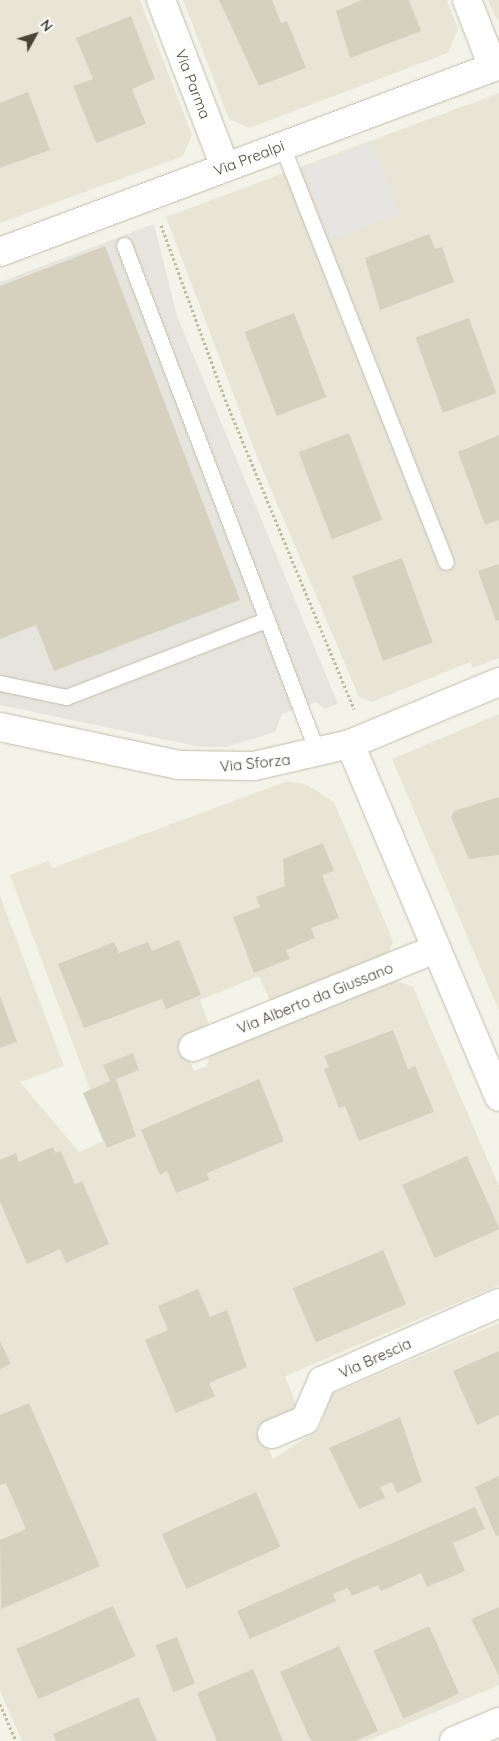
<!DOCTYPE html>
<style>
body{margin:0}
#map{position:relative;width:499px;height:1741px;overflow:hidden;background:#f4f3e9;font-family:Quicksand,sans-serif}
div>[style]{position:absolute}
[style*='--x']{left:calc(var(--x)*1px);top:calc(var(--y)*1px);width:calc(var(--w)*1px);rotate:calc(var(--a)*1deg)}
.residential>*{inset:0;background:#e8e5d7}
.industrial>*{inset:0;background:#e7e4dd}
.parking>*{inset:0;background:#e6e5e1;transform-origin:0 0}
.building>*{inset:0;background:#d6d0be;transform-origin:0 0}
.path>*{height:3px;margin-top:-1.5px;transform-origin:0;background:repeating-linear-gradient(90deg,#c2ba9d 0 2.5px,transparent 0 5px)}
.roads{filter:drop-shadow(0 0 1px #c0bcab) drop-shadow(0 0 1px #c0bcab)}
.service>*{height:15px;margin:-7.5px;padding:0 7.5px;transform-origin:7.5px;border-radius:7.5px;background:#fff}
.minor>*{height:28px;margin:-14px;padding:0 14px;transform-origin:14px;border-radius:14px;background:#fff}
span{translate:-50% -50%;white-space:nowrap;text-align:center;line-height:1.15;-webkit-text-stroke:4.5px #fff;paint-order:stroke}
.street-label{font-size:15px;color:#484437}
.north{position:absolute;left:10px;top:10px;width:50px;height:50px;-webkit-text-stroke:4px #fff;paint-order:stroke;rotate:51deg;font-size:14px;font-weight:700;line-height:20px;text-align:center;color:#484437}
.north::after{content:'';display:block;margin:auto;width:18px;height:22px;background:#484437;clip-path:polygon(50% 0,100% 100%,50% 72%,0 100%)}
</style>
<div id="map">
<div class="residential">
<div style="clip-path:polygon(0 0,140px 0,192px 135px,183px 156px,0 223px)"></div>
<div style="clip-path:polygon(183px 0,447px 0,458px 29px,448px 53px,249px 128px,229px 119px)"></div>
<div style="clip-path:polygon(488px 0,499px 0,499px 21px,495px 16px)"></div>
<div style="clip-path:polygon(499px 93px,499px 658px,473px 668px,470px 662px,372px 702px,359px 697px,256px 454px,166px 217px)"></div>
<div style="clip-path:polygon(499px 714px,499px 1011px,392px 759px)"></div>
<div style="clip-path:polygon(288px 781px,307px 785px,334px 802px,393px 941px,389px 953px,270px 1001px,259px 976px,200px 1000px,209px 1025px,180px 1037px,194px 1071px,207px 1066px,210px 1055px,395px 980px,413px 987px,499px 1186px,499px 1285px,285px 1376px,298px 1410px,259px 1426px,273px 1459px,319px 1429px,332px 1394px,499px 1323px,499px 1685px,367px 1741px,22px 1741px,0 1691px,0 896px,64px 1066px,20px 1082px,79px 1152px,103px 1141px,83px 1093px,90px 1089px,10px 875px,48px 861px,52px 868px)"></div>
</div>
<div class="industrial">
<div style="clip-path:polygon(154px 224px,177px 316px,338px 704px,325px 709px,316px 702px,282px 714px,275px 732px,227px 747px,200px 747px,0 705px,0 282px)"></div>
</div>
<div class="parking">
<div style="left:372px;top:142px;width:77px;height:73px;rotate:69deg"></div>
</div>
<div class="building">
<div style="clip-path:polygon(219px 0,272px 0,281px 23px,287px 21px,306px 68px,259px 86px)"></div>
<div style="clip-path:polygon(362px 0,409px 0,421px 31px,350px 58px,336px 11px)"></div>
<div style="clip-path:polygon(131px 16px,155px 79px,132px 89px,146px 124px,96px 143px,73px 86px,93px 79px,76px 38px)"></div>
<div style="clip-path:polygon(28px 92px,50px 150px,0 168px,0 103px)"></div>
<div style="clip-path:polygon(429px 234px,435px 249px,442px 247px,454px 282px,380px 310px,365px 258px)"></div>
<div style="clip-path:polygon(105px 246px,240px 600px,54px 671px,36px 625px,0 639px,0 286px)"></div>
<div style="left:294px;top:313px;width:90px;height:53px;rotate:69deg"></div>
<div style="left:469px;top:318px;width:80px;height:57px;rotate:70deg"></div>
<div style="left:349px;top:433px;width:93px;height:54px;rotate:69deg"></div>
<div style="clip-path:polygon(499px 435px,499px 520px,485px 525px,458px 452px)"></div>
<div style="left:402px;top:558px;width:90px;height:53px;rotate:70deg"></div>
<div style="clip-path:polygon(499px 564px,499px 620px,496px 621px,478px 571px)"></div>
<div style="clip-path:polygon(499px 797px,499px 855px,469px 859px,451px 817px,454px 811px)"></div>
<div style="clip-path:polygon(323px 843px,334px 871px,322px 875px,339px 918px,311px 928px,315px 938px,286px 950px,290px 959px,254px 973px,233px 917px,260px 907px,256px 897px,285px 886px,283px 859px)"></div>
<div style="clip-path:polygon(179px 940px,201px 995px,166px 1009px,162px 999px,84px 1028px,58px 964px,114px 942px,119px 953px,148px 942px,152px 951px)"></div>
<div style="clip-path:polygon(0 996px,17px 1042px,0 1048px)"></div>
<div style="clip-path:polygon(393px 1030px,408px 1069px,415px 1066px,434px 1112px,359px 1141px,345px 1106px,339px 1108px,324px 1069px,329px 1067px,324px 1056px)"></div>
<div style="clip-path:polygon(133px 1053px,139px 1070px,116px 1079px,136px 1136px,107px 1148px,83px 1093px,110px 1081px,103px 1065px)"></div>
<div style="clip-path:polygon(259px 1079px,284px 1141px,207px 1173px,209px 1180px,176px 1193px,167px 1171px,160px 1175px,141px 1130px)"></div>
<div style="clip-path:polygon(53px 1147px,55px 1153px,61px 1151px,75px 1184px,82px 1181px,109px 1244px,66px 1263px,60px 1249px,27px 1264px,0 1202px,0 1160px,16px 1153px,19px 1162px)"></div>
<div style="left:467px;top:1156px;width:80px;height:71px;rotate:66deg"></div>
<div style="left:383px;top:1250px;width:59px;height:98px;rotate:67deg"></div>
<div style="clip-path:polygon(198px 1289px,210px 1317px,227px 1310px,247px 1367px,209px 1383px,215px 1396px,176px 1413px,145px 1340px,168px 1330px,158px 1306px)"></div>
<div style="clip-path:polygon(0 1341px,11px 1364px,0 1369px)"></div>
<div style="clip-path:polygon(499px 1351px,499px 1415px,477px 1425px,453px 1371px)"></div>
<div style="clip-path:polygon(29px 1403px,100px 1566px,1px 1609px,0 1540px,26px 1529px,6px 1483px,0 1485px,0 1415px)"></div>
<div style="clip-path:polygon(400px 1417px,422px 1482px,397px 1493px,392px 1482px,380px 1487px,385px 1498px,359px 1509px,329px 1448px)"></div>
<div style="clip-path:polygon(499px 1476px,499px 1535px,496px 1536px,475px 1487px)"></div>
<div style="left:256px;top:1492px;width:60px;height:103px;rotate:66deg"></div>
<div style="clip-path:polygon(475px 1507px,485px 1529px,453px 1543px,465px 1571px,427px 1587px,421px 1573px,381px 1591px,378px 1585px,352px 1596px,348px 1588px,333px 1594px,336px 1601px,250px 1639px,237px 1611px)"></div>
<div style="left:113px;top:1606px;width:55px;height:106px;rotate:66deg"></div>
<div style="clip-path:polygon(499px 1607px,499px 1676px,471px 1619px)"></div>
<div style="left:429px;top:1626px;width:74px;height:61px;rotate:66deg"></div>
<div style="left:177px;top:1637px;width:50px;height:23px;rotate:69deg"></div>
<div style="clip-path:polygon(339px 1646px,378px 1731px,355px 1741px,311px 1741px,280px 1672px)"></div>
<div style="clip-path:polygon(253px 1669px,283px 1741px,217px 1741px,197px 1693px)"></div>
<div style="clip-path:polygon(138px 1697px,157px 1741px,56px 1741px,53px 1734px)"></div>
</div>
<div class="path">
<div style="--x:161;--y:225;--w:185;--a:69.8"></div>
<div style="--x:225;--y:399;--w:336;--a:67.4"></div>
<div style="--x:0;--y:1704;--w:40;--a:66.6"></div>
</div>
<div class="roads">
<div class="service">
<div style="--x:282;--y:146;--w:447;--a:68.5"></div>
<div style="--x:124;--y:245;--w:545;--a:69.14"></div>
<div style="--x:0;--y:683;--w:67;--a:12"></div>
<div style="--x:66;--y:697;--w:214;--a:-21.1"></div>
</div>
<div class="minor">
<div style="--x:161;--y:0;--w:179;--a:69"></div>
<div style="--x:467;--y:0;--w:72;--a:68.8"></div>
<div style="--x:0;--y:252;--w:533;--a:-20.54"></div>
<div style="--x:0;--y:727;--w:183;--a:12"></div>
<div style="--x:179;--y:765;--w:75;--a:0.8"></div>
<div style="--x:254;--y:766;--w:98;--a:-12.9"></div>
<div style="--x:350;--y:744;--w:161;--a:-22.6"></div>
<div style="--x:350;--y:744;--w:383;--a:67.1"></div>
<div style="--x:193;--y:1047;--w:262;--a:-22"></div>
<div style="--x:272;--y:1434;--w:36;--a:-23"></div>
<div style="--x:305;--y:1420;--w:43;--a:-66.4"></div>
<div style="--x:322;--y:1381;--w:193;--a:-23.8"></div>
<div style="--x:454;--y:1741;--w:49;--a:-22.9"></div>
</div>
</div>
<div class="street-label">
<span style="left:193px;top:84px;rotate:69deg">Via Parma</span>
<span style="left:249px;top:158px;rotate:-21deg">Via Prealpi</span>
<span style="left:255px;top:763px;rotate:-6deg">Via Sforza</span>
<span style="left:315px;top:998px;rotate:-22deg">Via Alberto da Giussano</span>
<span style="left:375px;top:1358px;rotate:-24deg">Via Brescia</span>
</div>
<div class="north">N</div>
</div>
